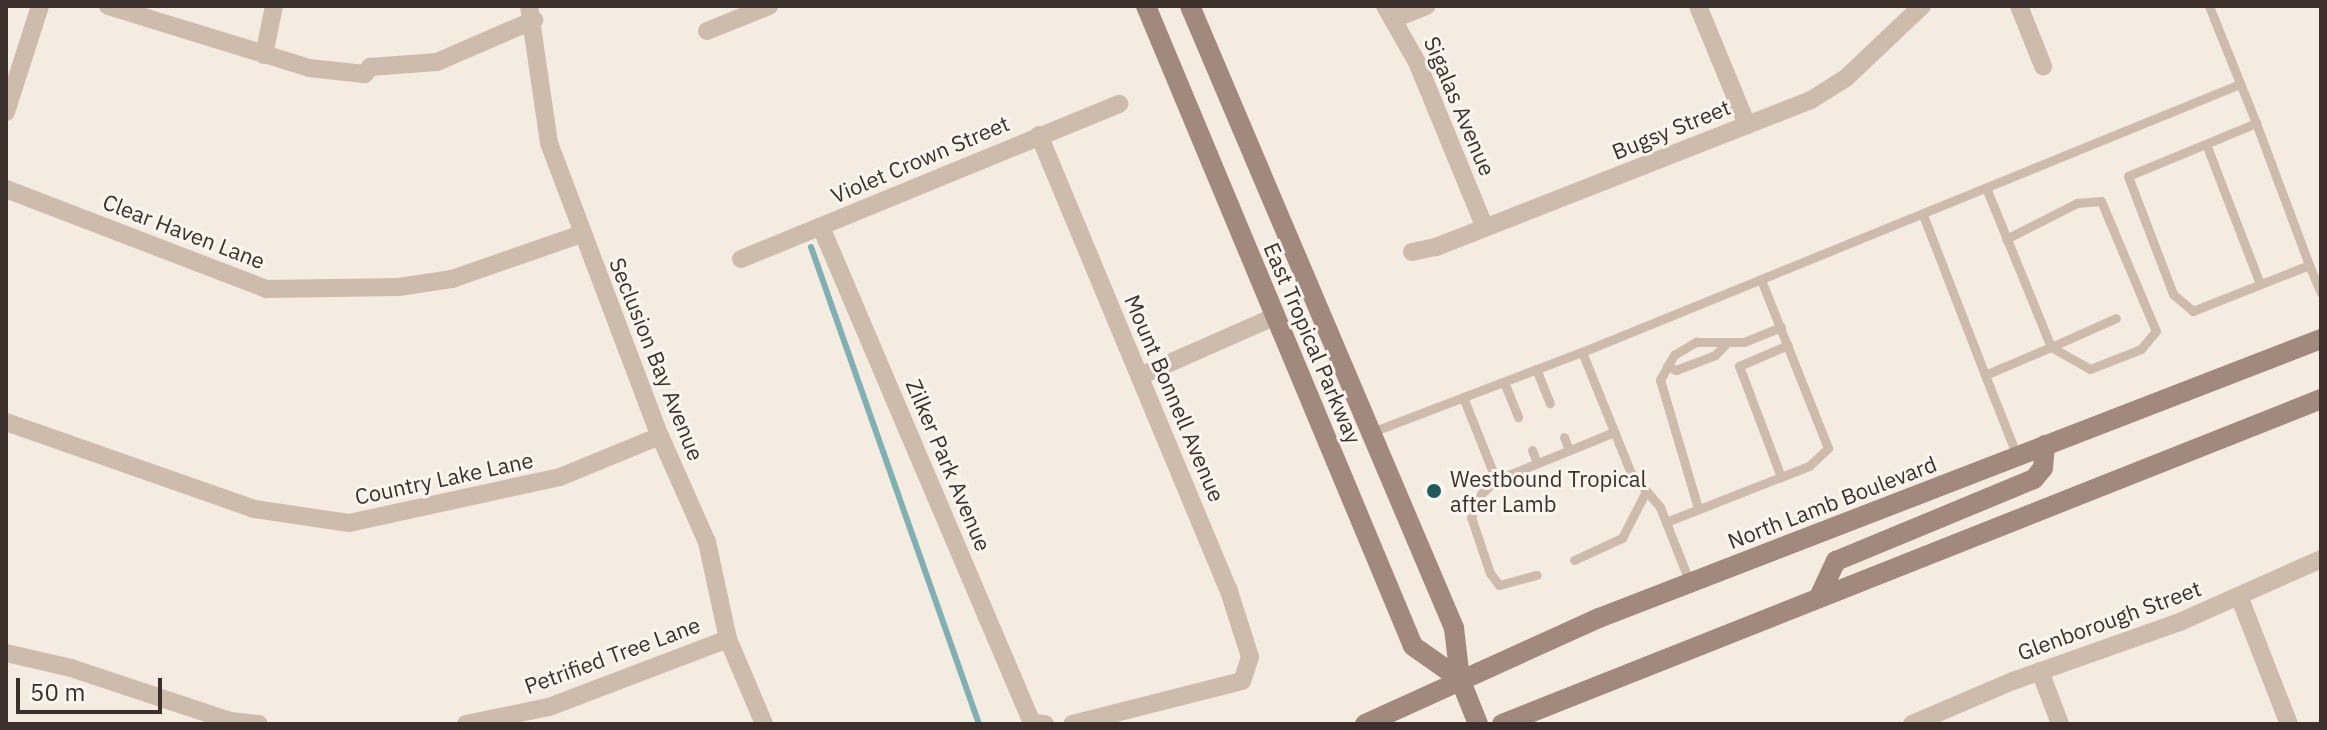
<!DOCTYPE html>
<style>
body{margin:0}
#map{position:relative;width:2327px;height:730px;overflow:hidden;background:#f4ebe1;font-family:"IBM Plex Sans",sans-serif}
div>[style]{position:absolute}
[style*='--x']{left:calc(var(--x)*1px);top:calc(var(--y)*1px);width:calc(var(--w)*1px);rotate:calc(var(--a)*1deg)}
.stream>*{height:6px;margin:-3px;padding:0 3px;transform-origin:3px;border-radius:3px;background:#7fb0b2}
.service>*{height:9px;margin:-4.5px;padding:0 4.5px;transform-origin:4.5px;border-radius:4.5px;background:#cdbbac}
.minor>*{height:18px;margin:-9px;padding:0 9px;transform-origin:9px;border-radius:9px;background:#cdbbac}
.secondary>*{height:20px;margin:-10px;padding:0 10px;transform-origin:10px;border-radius:10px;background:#a18a7d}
.dots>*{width:22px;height:22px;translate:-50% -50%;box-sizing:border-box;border:4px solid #fbf5ee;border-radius:50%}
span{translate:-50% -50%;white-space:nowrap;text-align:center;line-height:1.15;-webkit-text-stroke:6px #fbf5ee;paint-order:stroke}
.street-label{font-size:22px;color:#3b302b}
.poi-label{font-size:22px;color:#3b302b}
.left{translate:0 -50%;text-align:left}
.frame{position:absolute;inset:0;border:8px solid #3b302b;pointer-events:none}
.scale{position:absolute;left:16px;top:678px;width:146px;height:36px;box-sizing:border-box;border:4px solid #3b302b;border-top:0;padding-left:10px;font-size:24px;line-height:28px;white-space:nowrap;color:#3b302b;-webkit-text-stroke:6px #fbf5ee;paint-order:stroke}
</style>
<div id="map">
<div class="stream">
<div style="--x:811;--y:247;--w:506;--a:70.6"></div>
</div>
<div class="service">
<div style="--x:2209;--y:6;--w:126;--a:68.1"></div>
<div style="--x:2256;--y:123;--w:152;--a:69.5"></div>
<div style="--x:2309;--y:265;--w:125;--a:158.4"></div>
<div style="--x:2193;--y:311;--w:26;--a:-140"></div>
<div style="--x:2173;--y:294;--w:126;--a:-110.9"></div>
<div style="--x:2128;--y:176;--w:139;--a:-22.5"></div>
<div style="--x:2206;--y:144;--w:150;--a:68.9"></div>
<div style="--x:1923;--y:215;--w:172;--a:68.8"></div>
<div style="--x:1985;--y:375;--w:72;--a:-23"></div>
<div style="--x:2051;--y:347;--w:172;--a:-112.2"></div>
<div style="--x:2006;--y:239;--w:80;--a:-26.9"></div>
<div style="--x:2077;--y:203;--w:24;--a:-5"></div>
<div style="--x:2101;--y:201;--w:141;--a:67.1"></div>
<div style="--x:2156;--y:331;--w:23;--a:130"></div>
<div style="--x:2141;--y:349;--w:55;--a:158.6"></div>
<div style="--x:2090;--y:369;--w:45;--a:-150.6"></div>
<div style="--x:2309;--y:265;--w:30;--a:67"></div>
<div style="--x:2051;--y:347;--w:71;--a:-24"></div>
<div style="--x:1582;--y:352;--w:710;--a:-22.16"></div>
<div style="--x:1667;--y:366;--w:10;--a:24"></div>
<div style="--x:1676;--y:370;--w:42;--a:-21"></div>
<div style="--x:1715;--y:355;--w:14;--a:-45"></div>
<div style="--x:1536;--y:369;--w:37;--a:68"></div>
<div style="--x:1985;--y:375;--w:87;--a:68.4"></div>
<div style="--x:1504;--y:382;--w:38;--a:68"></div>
<div style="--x:1463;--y:397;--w:89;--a:68.3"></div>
<div style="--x:1496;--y:480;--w:127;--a:-22.1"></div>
<div style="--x:1372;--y:432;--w:225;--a:-20.9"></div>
<div style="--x:1582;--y:352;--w:131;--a:68"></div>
<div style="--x:1631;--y:473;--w:45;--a:49.5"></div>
<div style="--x:1660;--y:507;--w:82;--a:68.5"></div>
<div style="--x:1564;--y:437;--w:14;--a:69"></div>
<div style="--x:1532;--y:450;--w:14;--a:69"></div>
<div style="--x:1781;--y:477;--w:119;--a:-110.7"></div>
<div style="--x:1739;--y:366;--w:53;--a:-23.2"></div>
<div style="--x:1496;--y:480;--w:21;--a:137"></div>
<div style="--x:1481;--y:494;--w:25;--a:113"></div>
<div style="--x:1471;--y:517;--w:59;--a:71.3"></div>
<div style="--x:1490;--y:573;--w:15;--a:53"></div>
<div style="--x:1499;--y:585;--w:39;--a:-15"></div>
<div style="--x:1698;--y:508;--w:134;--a:-106.5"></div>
<div style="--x:1660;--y:380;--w:29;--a:-61"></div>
<div style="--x:1674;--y:355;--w:26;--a:-31"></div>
<div style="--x:1696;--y:342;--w:48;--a:0"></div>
<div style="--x:1744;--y:342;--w:40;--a:-22"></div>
<div style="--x:1666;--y:522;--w:154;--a:-21.4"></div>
<div style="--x:1809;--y:466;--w:26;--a:-43"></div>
<div style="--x:1828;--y:448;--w:181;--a:-111.7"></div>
<div style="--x:1574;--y:560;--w:53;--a:-24.6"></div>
<div style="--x:1622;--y:538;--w:53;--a:-62.9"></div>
</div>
<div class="minor">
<div style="--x:108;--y:6;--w:210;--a:17.1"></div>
<div style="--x:309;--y:68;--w:56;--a:6.1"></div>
<div style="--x:365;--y:74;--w:9;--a:-54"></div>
<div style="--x:370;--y:67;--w:67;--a:-4.3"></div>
<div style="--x:437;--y:62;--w:106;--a:-23.4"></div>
<div style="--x:529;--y:6;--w:138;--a:81.7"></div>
<div style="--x:549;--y:143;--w:313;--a:69.3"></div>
<div style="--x:660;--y:436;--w:116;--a:66.1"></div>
<div style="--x:707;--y:542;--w:99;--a:77.8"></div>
<div style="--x:728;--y:639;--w:92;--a:67"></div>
<div style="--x:1385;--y:6;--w:64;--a:60.3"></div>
<div style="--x:1417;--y:62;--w:179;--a:67.7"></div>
<div style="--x:1698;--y:6;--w:129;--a:67.6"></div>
<div style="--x:2019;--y:6;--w:65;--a:68.2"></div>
<div style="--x:1394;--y:19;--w:35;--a:-22"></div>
<div style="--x:707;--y:31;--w:67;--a:-22"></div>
<div style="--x:264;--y:55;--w:50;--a:-78.5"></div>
<div style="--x:6;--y:112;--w:111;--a:-72.2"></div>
<div style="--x:1039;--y:135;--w:491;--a:67.4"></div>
<div style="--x:1228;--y:588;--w:72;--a:72.3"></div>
<div style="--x:1250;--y:657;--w:25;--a:108"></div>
<div style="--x:1242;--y:681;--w:175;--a:165.8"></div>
<div style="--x:6;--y:189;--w:280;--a:21"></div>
<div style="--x:267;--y:289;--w:132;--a:-0.9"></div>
<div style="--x:399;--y:287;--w:54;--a:-8.6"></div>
<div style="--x:452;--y:279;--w:137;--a:-19.2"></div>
<div style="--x:821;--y:227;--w:539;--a:66.95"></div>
<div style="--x:1032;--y:723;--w:13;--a:4"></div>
<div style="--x:1412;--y:252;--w:25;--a:-12"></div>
<div style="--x:1436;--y:247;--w:403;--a:-21.4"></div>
<div style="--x:1811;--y:100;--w:41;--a:-32.2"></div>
<div style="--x:1846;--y:78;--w:105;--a:-43.5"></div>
<div style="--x:741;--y:259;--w:409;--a:-22.3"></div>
<div style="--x:1140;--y:376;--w:149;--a:-23.8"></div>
<div style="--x:6;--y:422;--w:263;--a:19.3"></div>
<div style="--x:254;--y:509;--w:96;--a:8.4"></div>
<div style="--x:349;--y:523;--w:216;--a:-12.3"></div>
<div style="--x:560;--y:477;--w:108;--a:-22.3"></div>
<div style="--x:2239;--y:596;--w:137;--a:68.7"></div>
<div style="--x:6;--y:653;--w:67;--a:13"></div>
<div style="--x:71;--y:668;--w:168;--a:18.4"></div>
<div style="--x:230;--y:721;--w:29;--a:6"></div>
<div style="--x:2040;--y:671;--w:57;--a:69.3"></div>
<div style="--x:466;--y:724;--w:85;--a:-11.6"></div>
<div style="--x:549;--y:707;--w:191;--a:-20.8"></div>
<div style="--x:1912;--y:724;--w:110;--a:-23.1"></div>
<div style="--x:2013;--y:681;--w:179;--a:-19.5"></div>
<div style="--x:2182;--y:621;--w:152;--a:-24"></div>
</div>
<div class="secondary">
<div style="--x:1146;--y:6;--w:693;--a:67.35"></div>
<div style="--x:1413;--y:646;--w:57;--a:35.1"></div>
<div style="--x:1190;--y:6;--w:676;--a:67"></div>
<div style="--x:1454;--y:628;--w:51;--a:83.3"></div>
<div style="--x:1460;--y:679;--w:48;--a:68.2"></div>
<div style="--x:1820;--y:595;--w:38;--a:-65"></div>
<div style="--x:1836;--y:561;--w:214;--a:-22.5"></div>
<div style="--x:2034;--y:479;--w:14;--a:-51"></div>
<div style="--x:2043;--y:468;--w:23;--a:-85"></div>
<div style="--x:1365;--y:724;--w:257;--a:-24.4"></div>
<div style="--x:1599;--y:618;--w:774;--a:-21.13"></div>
<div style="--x:1502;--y:724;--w:881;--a:-21.64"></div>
</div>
<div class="dots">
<div style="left:1434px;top:491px;background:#1f5a5e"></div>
</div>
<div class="street-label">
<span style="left:1460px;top:106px;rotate:67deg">Sigalas Avenue</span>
<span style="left:1671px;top:129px;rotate:-22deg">Bugsy Street</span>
<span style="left:920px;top:159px;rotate:-23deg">Violet Crown Street</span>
<span style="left:184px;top:231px;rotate:21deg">Clear Haven Lane</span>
<span style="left:1313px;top:343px;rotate:67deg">East Tropical Parkway</span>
<span style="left:657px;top:359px;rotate:68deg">Seclusion Bay Avenue</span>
<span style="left:1175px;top:398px;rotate:67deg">Mount Bonnell Avenue</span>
<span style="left:949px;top:465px;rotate:67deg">Zilker Park Avenue</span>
<span style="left:444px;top:478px;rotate:-12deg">Country Lake Lane</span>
<span style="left:1832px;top:502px;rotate:-21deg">North Lamb Boulevard</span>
<span style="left:2109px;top:620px;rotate:-20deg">Glenborough Street</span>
<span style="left:612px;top:655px;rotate:-20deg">Petrified Tree Lane</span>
</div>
<div class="poi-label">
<span class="left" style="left:1450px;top:491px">Westbound Tropical<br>after Lamb</span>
</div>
<div class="frame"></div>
<div class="scale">50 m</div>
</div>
